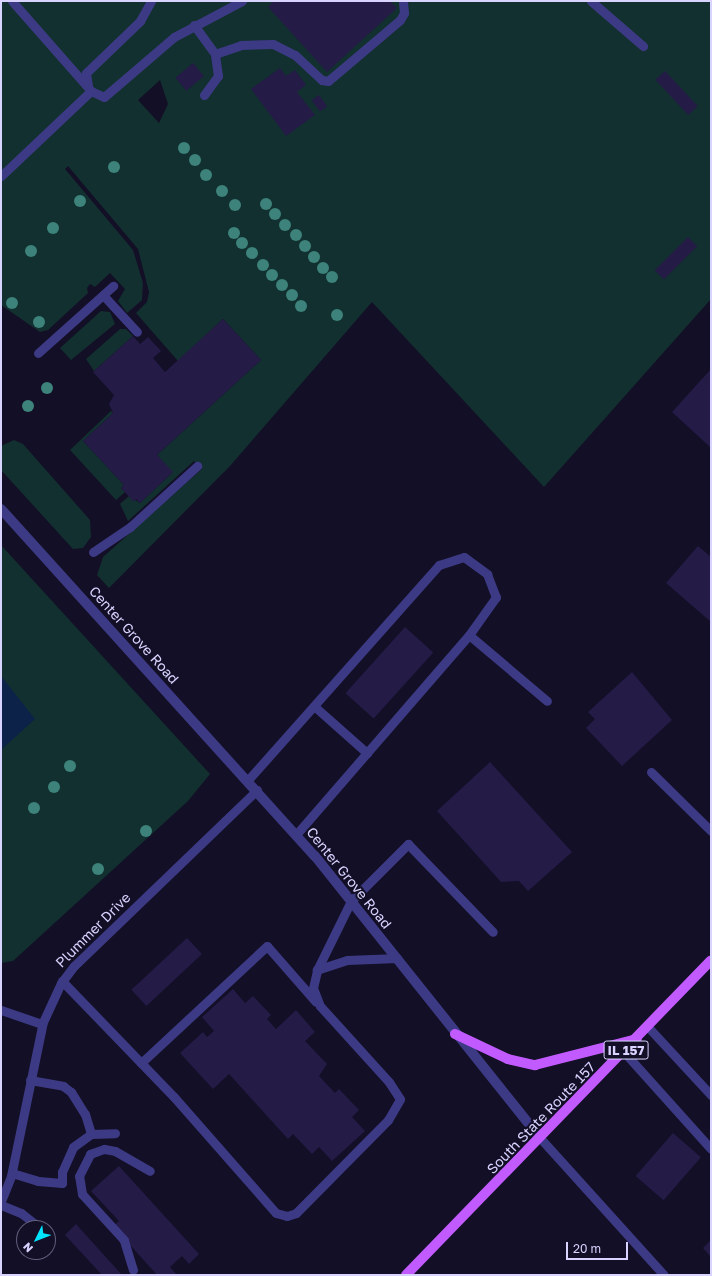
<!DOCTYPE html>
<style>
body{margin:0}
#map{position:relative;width:712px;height:1276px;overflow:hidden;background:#130f26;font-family:"Golos Text",sans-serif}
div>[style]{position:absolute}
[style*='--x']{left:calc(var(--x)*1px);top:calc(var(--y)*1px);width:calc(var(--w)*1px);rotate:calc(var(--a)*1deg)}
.green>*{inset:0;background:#12302f}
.water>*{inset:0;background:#0c2248}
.building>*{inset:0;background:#241b47;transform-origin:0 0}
.service>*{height:9px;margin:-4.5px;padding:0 4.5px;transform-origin:4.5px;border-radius:4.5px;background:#3d3a85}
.tertiary>*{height:10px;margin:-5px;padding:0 5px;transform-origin:5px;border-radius:5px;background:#3d3a85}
.primary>*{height:10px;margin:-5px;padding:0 5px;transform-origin:5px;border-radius:5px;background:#c25bff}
.trees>*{width:12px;height:12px;margin:-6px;border-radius:50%;background:#3d827b}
span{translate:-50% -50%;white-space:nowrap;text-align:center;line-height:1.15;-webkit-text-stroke:4px #130f26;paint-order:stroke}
.shield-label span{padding:1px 3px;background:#130f26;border:1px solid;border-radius:3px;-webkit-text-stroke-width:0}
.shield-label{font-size:13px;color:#d9d4ff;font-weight:700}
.street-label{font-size:14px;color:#d9d4ff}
.frame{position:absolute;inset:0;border:2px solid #d9d4ff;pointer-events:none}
.north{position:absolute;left:16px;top:1220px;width:40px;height:40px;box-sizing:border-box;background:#130f26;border:1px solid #625e7d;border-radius:50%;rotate:227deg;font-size:11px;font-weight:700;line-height:16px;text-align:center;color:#d9d4ff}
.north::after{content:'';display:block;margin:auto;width:14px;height:18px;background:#00e5ff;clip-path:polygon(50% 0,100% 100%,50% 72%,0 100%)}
.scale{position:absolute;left:566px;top:1242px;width:62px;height:18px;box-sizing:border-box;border:2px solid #d9d4ff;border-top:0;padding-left:5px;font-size:12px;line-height:14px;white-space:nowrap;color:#d9d4ff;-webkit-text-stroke:3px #130f26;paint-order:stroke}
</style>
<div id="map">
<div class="green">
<div style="clip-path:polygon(evenodd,1px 1px,711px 1px,711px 299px,544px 487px,372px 302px,230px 466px,109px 588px,97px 575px,103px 557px,202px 469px,194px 461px,128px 521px,120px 504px,129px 496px,140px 503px,172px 473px,157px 455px,261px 360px,223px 319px,178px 361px,136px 313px,147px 302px,149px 292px,138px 249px,68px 166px,65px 169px,133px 250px,143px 283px,142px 300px,127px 313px,118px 301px,125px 289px,110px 273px,95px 287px,90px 284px,87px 288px,88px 293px,48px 330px,40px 332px,1px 305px,1px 1px,160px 80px,168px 104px,159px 123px,138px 100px,160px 80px)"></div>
<div style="clip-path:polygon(101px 311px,110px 312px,115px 324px,71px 360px,60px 348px)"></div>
<div style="clip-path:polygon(120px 329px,126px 329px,133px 336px,94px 371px,86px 359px)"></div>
<div style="clip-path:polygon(111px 411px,113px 413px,83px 441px,124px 485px,121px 488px,125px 492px,116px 500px,70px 450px)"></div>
<div style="clip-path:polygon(14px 440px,23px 444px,90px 520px,91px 537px,83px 548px,73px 549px,1px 470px,1px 446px)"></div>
<div style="clip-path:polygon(1px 545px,210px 774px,188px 801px,13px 961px,1px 963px)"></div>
</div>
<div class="water">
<div style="clip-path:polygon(1px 676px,35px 719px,1px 750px)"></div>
</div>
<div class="building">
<div style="clip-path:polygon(274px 1px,390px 1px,397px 8px,327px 72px,268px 7px)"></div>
<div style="left:193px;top:63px;width:17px;height:23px;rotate:50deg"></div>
<div style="clip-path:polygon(280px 68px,286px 76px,295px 70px,306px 85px,297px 92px,315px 115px,286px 136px,251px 89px)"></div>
<div style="left:665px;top:71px;width:48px;height:13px;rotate:47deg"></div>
<div style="left:319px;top:95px;width:14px;height:9px;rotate:54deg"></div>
<div style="left:688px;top:237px;width:13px;height:47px;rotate:45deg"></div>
<div style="clip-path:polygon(223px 319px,261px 360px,157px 455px,173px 472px,140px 503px,136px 499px,134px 502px,121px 488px,124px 485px,83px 441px,113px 413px,109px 404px,114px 395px,93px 372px,133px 336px,140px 344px,148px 337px,161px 351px,153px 358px,165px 372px)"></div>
<div style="clip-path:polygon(711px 369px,711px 448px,672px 412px)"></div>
<div style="clip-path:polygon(698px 546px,711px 557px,711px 622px,666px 583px)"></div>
<div style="left:405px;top:627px;width:38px;height:89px;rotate:42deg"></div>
<div style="clip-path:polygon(632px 672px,672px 720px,622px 766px,586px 728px,595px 719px,588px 712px)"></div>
<div style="clip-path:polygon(490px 762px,572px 852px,528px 891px,519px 881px,501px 882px,437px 811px)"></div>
<div style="left:187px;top:938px;width:22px;height:76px;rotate:47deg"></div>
<div style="clip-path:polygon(233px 989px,245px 1003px,253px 996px,271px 1015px,267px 1019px,276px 1029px,296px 1010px,315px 1032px,305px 1041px,327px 1064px,319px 1076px,335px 1093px,339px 1089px,359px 1110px,352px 1117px,365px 1131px,332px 1161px,319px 1147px,312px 1154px,293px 1134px,288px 1139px,229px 1074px,213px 1089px,180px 1053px,203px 1032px,207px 1037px,214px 1031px,202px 1017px)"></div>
<div style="left:673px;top:1133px;width:37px;height:57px;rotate:41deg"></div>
<div style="clip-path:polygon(119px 1166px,199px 1254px,189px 1264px,182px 1256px,170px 1267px,177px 1275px,157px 1275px,113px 1226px,119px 1221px,91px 1191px)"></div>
<div style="clip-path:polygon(76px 1224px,122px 1275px,102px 1275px,65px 1235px)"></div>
<div style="clip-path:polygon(711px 1240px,711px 1257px,703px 1248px)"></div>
</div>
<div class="service">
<div style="--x:12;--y:1;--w:120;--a:48.7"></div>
<div style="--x:91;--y:91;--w:14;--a:25"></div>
<div style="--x:104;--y:97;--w:92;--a:-40.6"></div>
<div style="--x:174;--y:37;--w:77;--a:-27.9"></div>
<div style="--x:591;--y:1;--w:69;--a:40.9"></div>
<div style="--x:194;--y:25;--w:36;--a:54"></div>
<div style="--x:215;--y:54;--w:28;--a:-19"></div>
<div style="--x:241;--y:45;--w:32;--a:-2"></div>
<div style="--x:273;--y:44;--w:25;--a:27"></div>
<div style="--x:295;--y:55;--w:37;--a:43"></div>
<div style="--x:322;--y:80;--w:6;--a:9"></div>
<div style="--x:328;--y:81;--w:94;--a:-40.3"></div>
<div style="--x:400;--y:20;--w:8;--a:-60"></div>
<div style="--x:404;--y:13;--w:12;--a:-95"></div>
<div style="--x:88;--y:86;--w:13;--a:-99"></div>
<div style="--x:86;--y:73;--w:75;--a:-43.9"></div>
<div style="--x:140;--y:21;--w:23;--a:-61"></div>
<div style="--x:204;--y:95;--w:24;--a:-54"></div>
<div style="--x:218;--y:76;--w:22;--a:-98"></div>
<div style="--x:1;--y:176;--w:124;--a:-43.4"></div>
<div style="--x:103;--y:295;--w:50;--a:47.4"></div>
<div style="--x:38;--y:353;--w:101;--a:-41.8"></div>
<div style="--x:93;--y:552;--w:45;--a:-34"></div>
<div style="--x:130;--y:527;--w:91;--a:-42.3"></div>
<div style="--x:469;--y:635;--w:102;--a:40.2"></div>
<div style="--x:314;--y:706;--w:71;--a:41.6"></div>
<div style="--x:651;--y:772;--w:84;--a:44.5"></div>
<div style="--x:248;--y:780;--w:288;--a:-48.4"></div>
<div style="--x:439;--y:565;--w:26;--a:-18"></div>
<div style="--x:464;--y:557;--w:29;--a:36"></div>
<div style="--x:487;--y:574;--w:25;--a:69"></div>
<div style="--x:496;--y:597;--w:47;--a:125.4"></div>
<div style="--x:469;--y:635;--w:264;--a:130.9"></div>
<div style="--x:397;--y:958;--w:50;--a:177.7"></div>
<div style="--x:347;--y:960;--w:32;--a:162"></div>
<div style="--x:317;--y:970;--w:77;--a:-63.8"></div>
<div style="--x:351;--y:901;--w:81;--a:-45"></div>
<div style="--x:408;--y:844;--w:122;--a:46"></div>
<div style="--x:62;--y:981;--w:161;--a:46"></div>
<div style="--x:174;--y:1097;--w:154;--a:48.7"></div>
<div style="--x:276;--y:1213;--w:11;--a:15"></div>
<div style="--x:287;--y:1216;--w:9;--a:-18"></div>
<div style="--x:296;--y:1213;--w:131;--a:-45.3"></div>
<div style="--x:388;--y:1120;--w:24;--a:-60"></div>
<div style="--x:400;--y:1099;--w:20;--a:-123"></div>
<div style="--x:389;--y:1082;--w:103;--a:-132.2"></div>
<div style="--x:320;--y:1006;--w:19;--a:-111"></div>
<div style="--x:313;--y:988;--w:18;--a:-77"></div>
<div style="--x:1;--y:1010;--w:43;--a:18.9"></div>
<div style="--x:648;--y:1027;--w:93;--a:47.2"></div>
<div style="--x:624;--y:1052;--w:130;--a:48.1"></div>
<div style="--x:141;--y:1063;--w:172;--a:-42.9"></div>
<div style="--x:267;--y:946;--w:74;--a:48.8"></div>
<div style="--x:30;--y:1080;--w:34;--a:10"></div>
<div style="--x:63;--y:1086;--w:10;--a:37"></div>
<div style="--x:71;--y:1092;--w:26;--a:58"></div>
<div style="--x:85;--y:1114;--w:21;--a:73"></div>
<div style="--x:541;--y:1139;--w:183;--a:47.9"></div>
<div style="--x:12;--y:1173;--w:27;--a:17"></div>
<div style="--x:38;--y:1181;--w:24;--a:5"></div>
<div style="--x:62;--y:1183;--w:11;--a:-90"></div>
<div style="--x:62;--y:1172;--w:27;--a:-66"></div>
<div style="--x:73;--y:1147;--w:22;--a:-36"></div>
<div style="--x:91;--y:1134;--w:24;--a:-2"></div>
<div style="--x:1;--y:1201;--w:27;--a:-68"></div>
<div style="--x:11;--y:1176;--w:157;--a:-78.3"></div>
<div style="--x:43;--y:1022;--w:43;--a:-65.2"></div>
<div style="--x:61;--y:983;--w:21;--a:-53"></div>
<div style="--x:74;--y:966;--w:254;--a:-43.9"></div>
<div style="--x:1;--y:1205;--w:22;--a:22"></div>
<div style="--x:21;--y:1213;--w:24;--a:38"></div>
<div style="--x:133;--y:1270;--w:31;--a:-107"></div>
<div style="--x:124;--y:1240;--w:62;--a:-132.4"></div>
<div style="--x:82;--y:1194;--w:18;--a:-99"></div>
<div style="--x:79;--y:1176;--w:25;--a:-63"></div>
<div style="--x:90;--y:1154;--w:15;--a:-20"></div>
<div style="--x:104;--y:1149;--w:11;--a:10"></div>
<div style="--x:115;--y:1151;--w:40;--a:29.7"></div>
</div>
<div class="tertiary">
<div style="--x:1;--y:509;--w:468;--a:47.9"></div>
<div style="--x:315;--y:856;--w:362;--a:51.4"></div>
</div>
<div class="primary">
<div style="--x:455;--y:1034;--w:59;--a:25.3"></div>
<div style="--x:508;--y:1059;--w:28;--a:13"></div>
<div style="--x:535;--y:1065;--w:105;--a:-14.3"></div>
<div style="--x:406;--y:1275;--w:438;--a:-45.9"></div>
</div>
<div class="trees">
<div style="left:184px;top:148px"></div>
<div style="left:195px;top:160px"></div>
<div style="left:114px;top:167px"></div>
<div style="left:206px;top:175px"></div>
<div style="left:222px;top:191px"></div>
<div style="left:80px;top:201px"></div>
<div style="left:266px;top:204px"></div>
<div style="left:235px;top:205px"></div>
<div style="left:275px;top:214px"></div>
<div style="left:285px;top:225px"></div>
<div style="left:53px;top:228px"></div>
<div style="left:234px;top:233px"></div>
<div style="left:296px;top:235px"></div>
<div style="left:242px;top:243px"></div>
<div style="left:305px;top:246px"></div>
<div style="left:31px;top:251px"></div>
<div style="left:252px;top:253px"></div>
<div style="left:314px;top:257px"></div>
<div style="left:263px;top:265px"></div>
<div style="left:323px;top:268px"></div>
<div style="left:272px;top:275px"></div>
<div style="left:332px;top:277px"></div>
<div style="left:282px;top:285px"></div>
<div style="left:292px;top:295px"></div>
<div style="left:12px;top:303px"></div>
<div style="left:301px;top:306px"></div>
<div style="left:337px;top:315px"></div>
<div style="left:39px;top:322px"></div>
<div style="left:47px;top:388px"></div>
<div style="left:28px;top:406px"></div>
<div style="left:70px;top:766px"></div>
<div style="left:54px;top:787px"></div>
<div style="left:34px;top:808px"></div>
<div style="left:146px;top:831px"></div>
<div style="left:98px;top:869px"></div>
</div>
<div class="shield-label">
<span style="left:626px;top:1050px">IL 157</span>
</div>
<div class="street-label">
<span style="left:134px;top:635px;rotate:48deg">Center Grove Road</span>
<span style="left:349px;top:878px;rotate:51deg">Center Grove Road</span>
<span style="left:93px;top:930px;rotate:-45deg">Plummer Drive</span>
<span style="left:541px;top:1118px;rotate:-46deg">South State Route 157</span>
</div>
<div class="frame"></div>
<div class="north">N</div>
<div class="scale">20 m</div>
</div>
